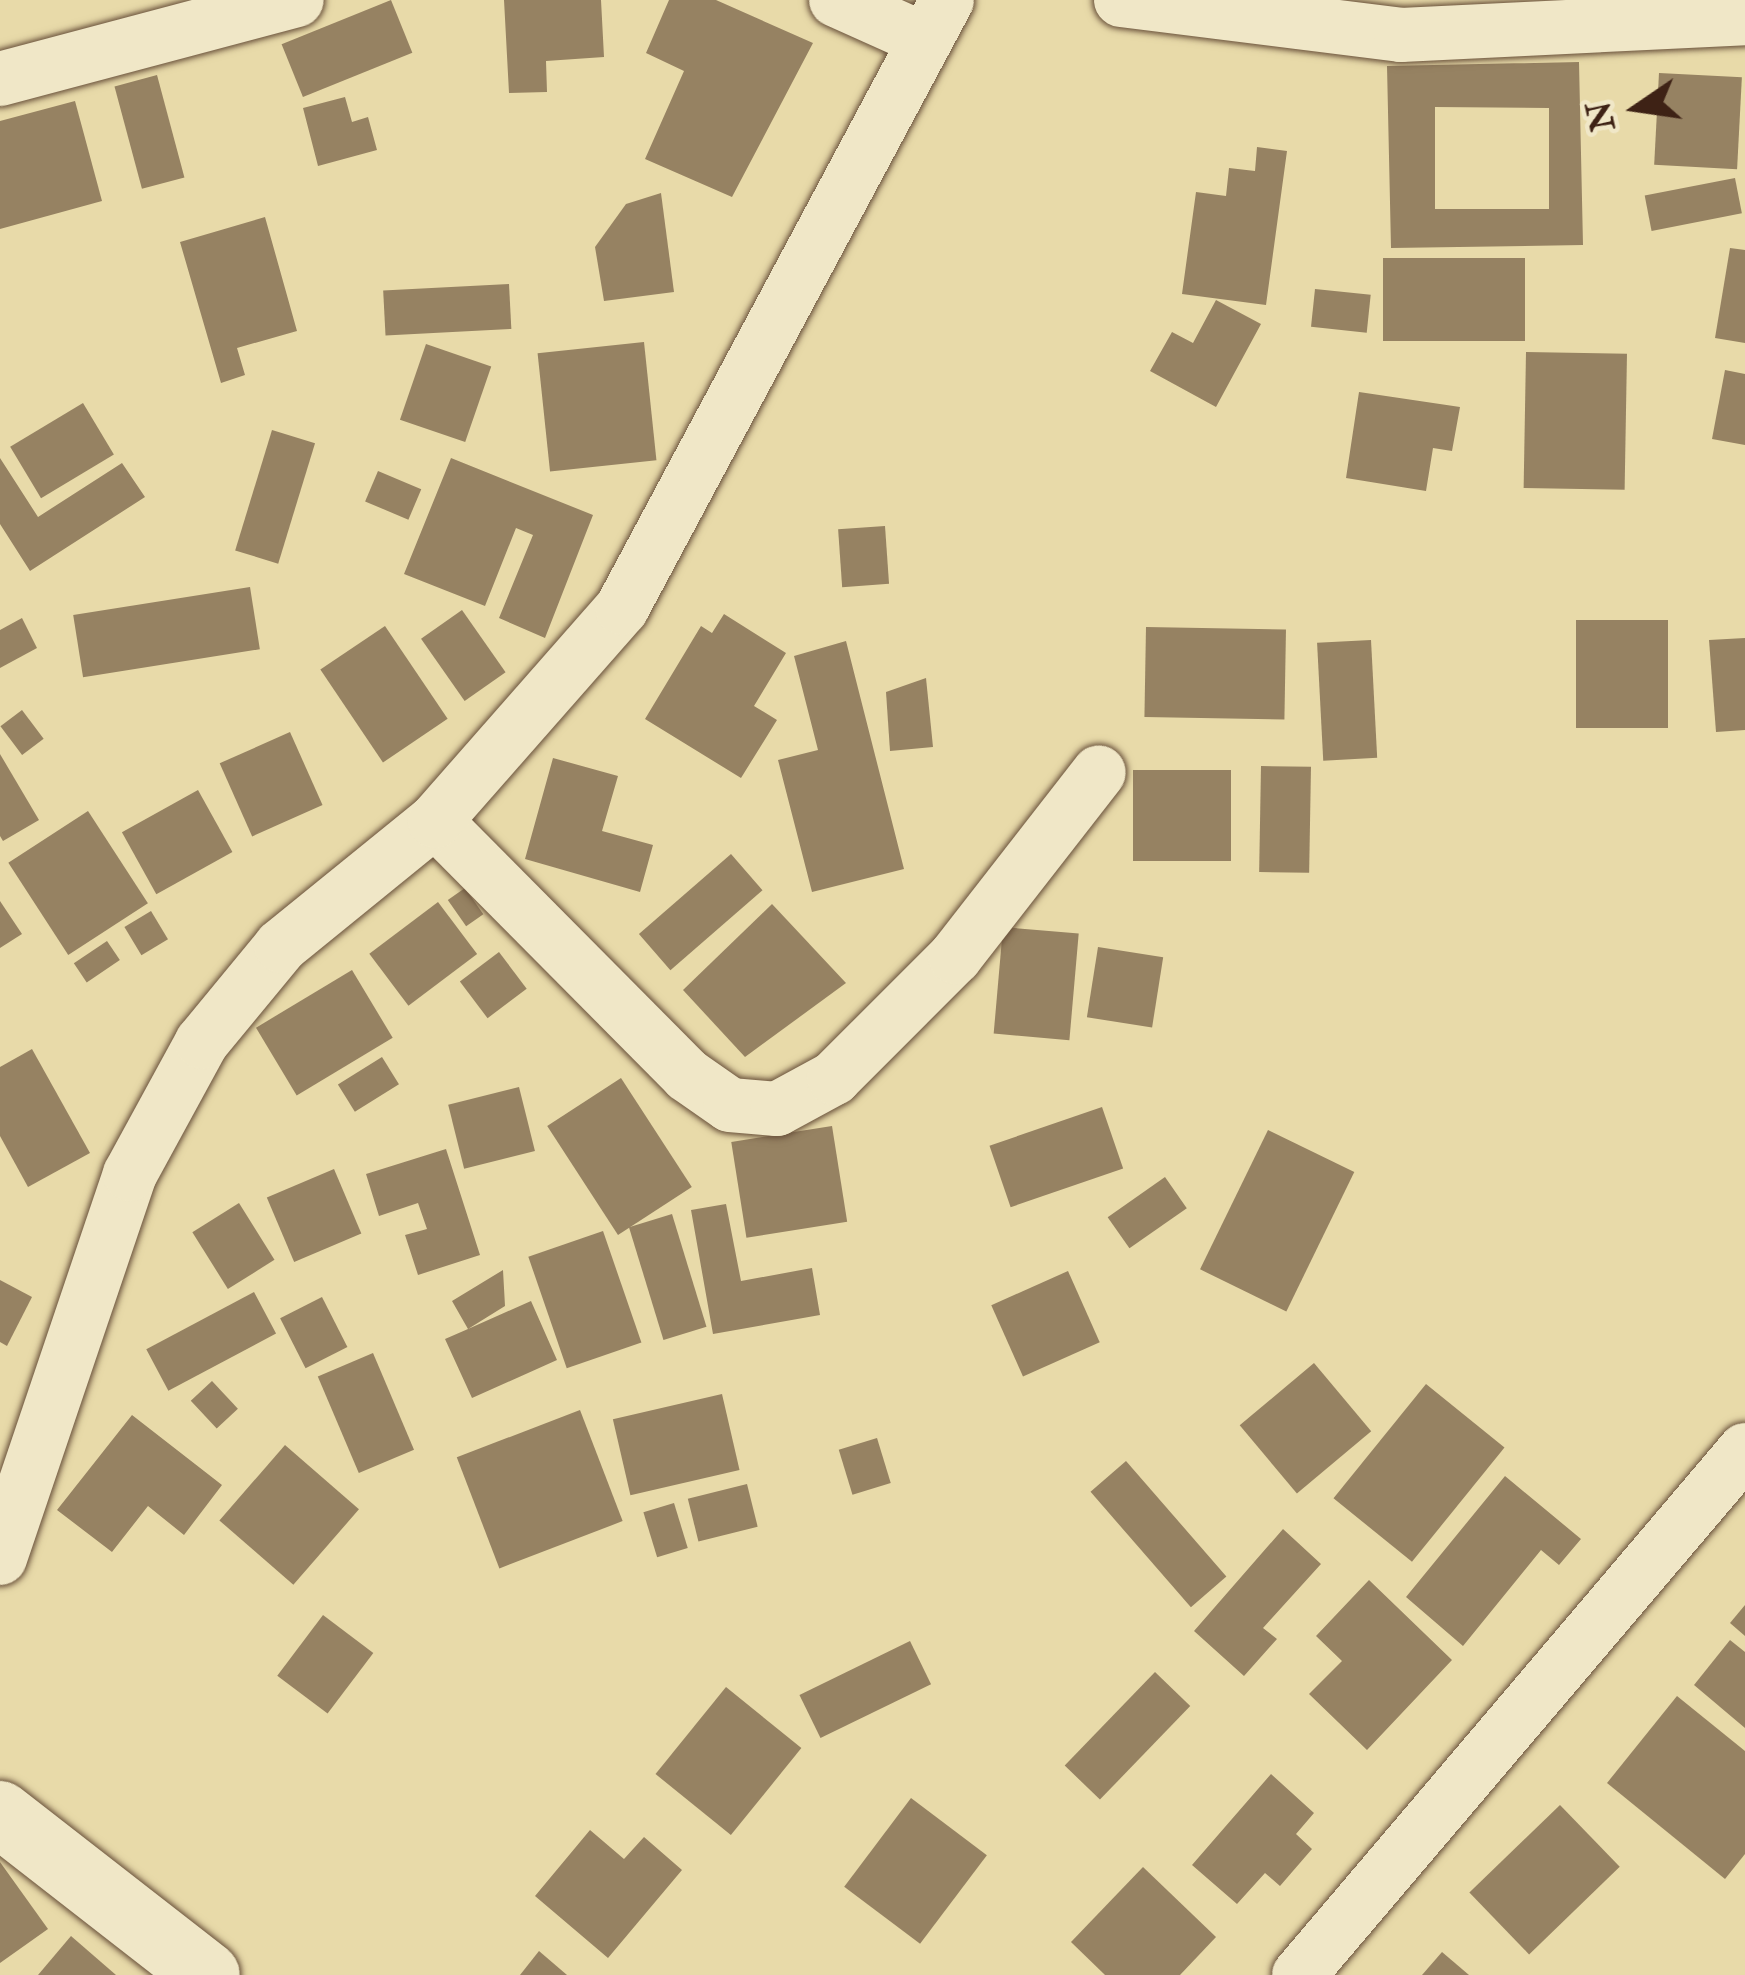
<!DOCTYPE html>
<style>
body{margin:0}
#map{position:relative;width:1745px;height:1975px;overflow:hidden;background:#e8daa9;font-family:"IM FELL Double Pica",serif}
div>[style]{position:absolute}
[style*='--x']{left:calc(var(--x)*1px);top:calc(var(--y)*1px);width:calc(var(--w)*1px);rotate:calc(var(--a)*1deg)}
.building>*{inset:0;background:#968262;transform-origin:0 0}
.roads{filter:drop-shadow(0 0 3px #68503a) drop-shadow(0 0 3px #68503a)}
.minor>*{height:54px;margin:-27px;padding:0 27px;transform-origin:27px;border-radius:27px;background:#f0e7c7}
.tertiary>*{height:66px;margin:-33px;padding:0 33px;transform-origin:33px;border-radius:33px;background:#f0e7c7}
span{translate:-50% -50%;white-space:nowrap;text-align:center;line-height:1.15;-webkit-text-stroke:9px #f0e7c7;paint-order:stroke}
.north{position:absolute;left:1577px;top:48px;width:120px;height:120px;-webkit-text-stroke:9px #f0e7c7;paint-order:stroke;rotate:257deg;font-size:33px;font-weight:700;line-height:48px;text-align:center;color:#3e2215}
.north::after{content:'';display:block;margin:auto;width:42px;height:54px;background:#3e2215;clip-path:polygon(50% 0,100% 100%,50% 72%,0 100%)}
</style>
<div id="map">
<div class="building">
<div style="left:391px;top:0;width:57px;height:118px;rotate:68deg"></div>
<div style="clip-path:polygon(504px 0,601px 0,604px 57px,546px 61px,547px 92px,509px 93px)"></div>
<div style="clip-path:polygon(669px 0,716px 0,813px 43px,732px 197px,645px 159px,684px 71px,646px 53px)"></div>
<div style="clip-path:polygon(evenodd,1579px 62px,1583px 245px,1391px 248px,1387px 66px,1579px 62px,1435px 107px,1549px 108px,1549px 209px,1435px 209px,1435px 107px)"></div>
<div style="left:1659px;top:73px;width:83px;height:92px;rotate:3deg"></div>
<div style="left:157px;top:75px;width:106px;height:44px;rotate:75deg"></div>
<div style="clip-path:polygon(345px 97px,352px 122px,368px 117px,377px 150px,318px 166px,303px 108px)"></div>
<div style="clip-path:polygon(75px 101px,102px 201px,0 229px,0 121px)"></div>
<div style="clip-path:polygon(1257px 147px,1287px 151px,1266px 305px,1182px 294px,1196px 192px,1226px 196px,1229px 168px,1255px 171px)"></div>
<div style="left:1735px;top:178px;width:36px;height:92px;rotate:79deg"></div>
<div style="clip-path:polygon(661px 193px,674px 292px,604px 301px,595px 247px,626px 204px)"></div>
<div style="clip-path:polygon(265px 217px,297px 331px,237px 348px,245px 375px,221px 383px,180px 242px)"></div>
<div style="clip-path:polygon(1730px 248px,1745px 250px,1745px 343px,1715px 338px)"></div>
<div style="left:1525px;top:258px;width:83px;height:142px;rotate:90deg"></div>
<div style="left:509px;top:284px;width:45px;height:126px;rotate:87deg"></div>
<div style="left:1315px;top:289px;width:56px;height:38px;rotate:6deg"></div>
<div style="clip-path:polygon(1216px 300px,1261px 324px,1216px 407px,1150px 371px,1172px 332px,1193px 343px)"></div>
<div style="left:644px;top:342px;width:119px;height:107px;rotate:84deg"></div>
<div style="left:426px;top:344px;width:69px;height:80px;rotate:19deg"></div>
<div style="left:1526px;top:352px;width:101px;height:136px;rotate:1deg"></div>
<div style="clip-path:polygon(1725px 370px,1745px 374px,1745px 445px,1712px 439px)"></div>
<div style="clip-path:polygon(1359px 392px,1460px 407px,1452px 451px,1433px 448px,1426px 491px,1346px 478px)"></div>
<div style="left:83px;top:403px;width:60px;height:85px;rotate:59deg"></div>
<div style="left:272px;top:430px;width:45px;height:126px;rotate:17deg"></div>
<div style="clip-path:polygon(0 458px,38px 517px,122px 463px,145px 497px,30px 571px,0 524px)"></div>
<div style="clip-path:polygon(451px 458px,593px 515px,545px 638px,499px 618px,533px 535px,516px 528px,485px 606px,404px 574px)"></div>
<div style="left:378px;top:471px;width:47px;height:33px;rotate:23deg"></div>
<div style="left:885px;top:526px;width:58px;height:47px;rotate:86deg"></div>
<div style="left:250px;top:587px;width:63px;height:179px;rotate:81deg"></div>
<div style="left:462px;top:610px;width:76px;height:50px;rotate:55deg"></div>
<div style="clip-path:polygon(724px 614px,786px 653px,754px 706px,777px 720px,741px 778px,645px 719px,701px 626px,712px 633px)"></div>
<div style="clip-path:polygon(22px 618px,37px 648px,0 668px,0 630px)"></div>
<div style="left:1576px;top:620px;width:92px;height:108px"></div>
<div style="left:385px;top:626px;width:112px;height:78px;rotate:56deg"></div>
<div style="left:1146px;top:627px;width:140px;height:90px;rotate:1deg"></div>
<div style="clip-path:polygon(1745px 638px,1745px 730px,1716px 732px,1709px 640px)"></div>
<div style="left:1371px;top:640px;width:118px;height:54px;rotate:87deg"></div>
<div style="clip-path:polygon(846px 641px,904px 869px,812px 892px,778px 760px,818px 750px,794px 656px)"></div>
<div style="clip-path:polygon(926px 678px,933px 747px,890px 751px,886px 692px)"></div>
<div style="left:22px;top:710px;width:36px;height:27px;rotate:53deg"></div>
<div style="left:290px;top:732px;width:80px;height:77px;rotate:66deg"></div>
<div style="clip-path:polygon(0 754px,39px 820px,3px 841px,0 836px)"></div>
<div style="clip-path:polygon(553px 758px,618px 776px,602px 831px,653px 845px,640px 892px,525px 859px)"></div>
<div style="left:1261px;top:766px;width:50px;height:106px;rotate:1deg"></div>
<div style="left:1231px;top:770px;width:91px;height:98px;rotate:90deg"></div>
<div style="left:198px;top:790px;width:71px;height:87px;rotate:61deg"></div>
<div style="left:88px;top:811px;width:110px;height:95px;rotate:57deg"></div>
<div style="left:731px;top:854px;width:48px;height:122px;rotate:49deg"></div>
<div style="left:465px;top:888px;width:32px;height:21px;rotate:55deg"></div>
<div style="clip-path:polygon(0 901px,22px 934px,0 948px)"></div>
<div style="left:438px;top:902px;width:65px;height:86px;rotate:53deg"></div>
<div style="clip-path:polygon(772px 904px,846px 983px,745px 1057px,683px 990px)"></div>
<div style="left:151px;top:911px;width:33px;height:31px;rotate:59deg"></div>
<div style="left:1003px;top:927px;width:76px;height:107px;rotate:5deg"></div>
<div style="left:107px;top:941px;width:23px;height:40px;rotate:56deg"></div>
<div style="left:1098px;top:947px;width:66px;height:71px;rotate:9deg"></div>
<div style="left:499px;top:952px;width:46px;height:49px;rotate:53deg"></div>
<div style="left:352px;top:970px;width:79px;height:112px;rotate:59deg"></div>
<div style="clip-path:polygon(32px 1049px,90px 1153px,28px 1187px,0 1136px,0 1067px)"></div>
<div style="left:382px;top:1057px;width:32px;height:52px;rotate:58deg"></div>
<div style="left:621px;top:1078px;width:130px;height:88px;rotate:57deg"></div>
<div style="left:519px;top:1087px;width:66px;height:73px;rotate:76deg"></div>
<div style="left:1102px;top:1107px;width:65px;height:119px;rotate:71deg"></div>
<div style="left:832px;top:1126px;width:97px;height:102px;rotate:81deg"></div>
<div style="left:1268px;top:1130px;width:96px;height:155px;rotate:26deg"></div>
<div style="clip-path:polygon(446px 1149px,480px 1255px,418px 1275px,405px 1235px,427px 1229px,418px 1203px,379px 1216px,366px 1174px)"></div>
<div style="left:334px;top:1169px;width:70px;height:73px;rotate:67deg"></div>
<div style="left:1165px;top:1177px;width:38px;height:70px;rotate:55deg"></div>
<div style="left:239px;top:1203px;width:67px;height:55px;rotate:58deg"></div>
<div style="clip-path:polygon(726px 1204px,741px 1281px,812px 1268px,820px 1315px,713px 1334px,691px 1210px)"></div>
<div style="left:672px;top:1214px;width:118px;height:45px;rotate:73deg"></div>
<div style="left:603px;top:1231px;width:118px;height:79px;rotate:71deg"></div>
<div style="clip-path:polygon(503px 1270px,505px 1306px,468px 1329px,531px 1301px,557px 1360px,472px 1398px,445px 1339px,468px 1329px,452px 1301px)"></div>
<div style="left:1068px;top:1271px;width:78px;height:84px;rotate:66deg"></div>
<div style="clip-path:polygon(0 1280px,32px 1297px,7px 1346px,0 1342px)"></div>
<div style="left:254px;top:1292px;width:47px;height:122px;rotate:62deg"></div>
<div style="left:322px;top:1297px;width:56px;height:47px;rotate:63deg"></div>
<div style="left:373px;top:1353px;width:105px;height:60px;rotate:67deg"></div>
<div style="left:1314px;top:1363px;width:89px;height:97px;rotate:50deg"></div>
<div style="left:212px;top:1381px;width:38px;height:29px;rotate:47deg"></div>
<div style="left:1426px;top:1384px;width:101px;height:147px;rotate:39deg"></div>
<div style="left:722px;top:1394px;width:78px;height:112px;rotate:77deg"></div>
<div style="left:580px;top:1410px;width:119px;height:132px;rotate:69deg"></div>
<div style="clip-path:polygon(132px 1415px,222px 1485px,184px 1535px,148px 1506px,112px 1552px,57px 1510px)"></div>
<div style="left:877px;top:1438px;width:47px;height:40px;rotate:73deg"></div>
<div style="left:285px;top:1445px;width:98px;height:100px;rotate:41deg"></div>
<div style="left:1126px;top:1461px;width:153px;height:47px;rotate:49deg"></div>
<div style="clip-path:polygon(1505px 1476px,1581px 1539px,1559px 1565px,1541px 1550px,1463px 1646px,1406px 1597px)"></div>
<div style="left:747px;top:1484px;width:44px;height:61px;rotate:76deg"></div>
<div style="left:674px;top:1503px;width:47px;height:32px;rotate:73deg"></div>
<div style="clip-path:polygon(1283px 1529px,1321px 1564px,1263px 1628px,1277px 1639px,1244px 1676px,1194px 1631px)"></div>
<div style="clip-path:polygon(1369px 1580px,1452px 1660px,1367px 1750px,1309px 1694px,1342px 1661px,1316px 1636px)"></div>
<div style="clip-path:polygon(1745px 1605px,1745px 1636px,1730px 1623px)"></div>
<div style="left:323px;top:1615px;width:63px;height:76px;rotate:37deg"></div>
<div style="clip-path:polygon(1730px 1640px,1745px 1652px,1745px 1728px,1694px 1685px)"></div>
<div style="left:910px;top:1641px;width:48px;height:123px;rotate:64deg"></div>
<div style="left:1155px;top:1672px;width:49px;height:130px;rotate:44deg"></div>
<div style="left:726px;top:1687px;width:97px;height:112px;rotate:39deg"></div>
<div style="clip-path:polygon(1677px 1696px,1745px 1751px,1745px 1854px,1725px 1879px,1607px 1783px)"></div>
<div style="clip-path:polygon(1271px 1774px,1314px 1813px,1296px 1834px,1312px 1849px,1280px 1886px,1265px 1873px,1237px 1904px,1192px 1865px)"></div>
<div style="left:911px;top:1798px;width:95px;height:111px;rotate:37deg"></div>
<div style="left:1560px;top:1805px;width:86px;height:126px;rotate:46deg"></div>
<div style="clip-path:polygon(590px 1830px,624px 1859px,644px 1837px,682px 1870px,608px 1958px,535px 1896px)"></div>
<div style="clip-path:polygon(0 1862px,48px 1929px,0 1963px)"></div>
<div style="clip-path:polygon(1143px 1867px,1216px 1937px,1180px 1975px,1105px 1975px,1071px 1942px)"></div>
<div style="clip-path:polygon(71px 1936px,116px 1975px,38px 1975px)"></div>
<div style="clip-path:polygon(539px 1951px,567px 1975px,520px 1975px)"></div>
<div style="clip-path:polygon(1442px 1952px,1469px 1975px,1422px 1975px)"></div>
</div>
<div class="roads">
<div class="minor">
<div style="--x:836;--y:0;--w:98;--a:24.2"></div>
<div style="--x:1121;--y:0;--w:282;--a:7.1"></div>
<div style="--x:1401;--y:35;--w:344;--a:-2.8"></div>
<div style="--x:0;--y:79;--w:307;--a:-14.9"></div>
<div style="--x:435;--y:821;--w:358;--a:45.2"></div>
<div style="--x:687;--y:1075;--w:52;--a:34.9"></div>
<div style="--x:730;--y:1105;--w:47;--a:4.9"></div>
<div style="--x:777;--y:1109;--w:65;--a:-28.5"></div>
<div style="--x:834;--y:1078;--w:171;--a:-45"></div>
<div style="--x:955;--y:957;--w:234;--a:-52.1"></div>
<div style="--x:0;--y:1558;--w:405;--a:-71.3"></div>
<div style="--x:130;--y:1174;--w:150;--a:-61.4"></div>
<div style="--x:202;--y:1042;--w:124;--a:-50.5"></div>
<div style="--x:281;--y:946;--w:198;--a:-39.1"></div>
<div style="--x:435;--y:821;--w:283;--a:-48.7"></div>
<div style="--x:622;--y:608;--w:689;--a:-61.87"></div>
<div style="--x:1299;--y:1975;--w:689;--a:-49.65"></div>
</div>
<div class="tertiary">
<div style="--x:0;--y:1814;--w:262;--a:37.9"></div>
</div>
</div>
<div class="north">N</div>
</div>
